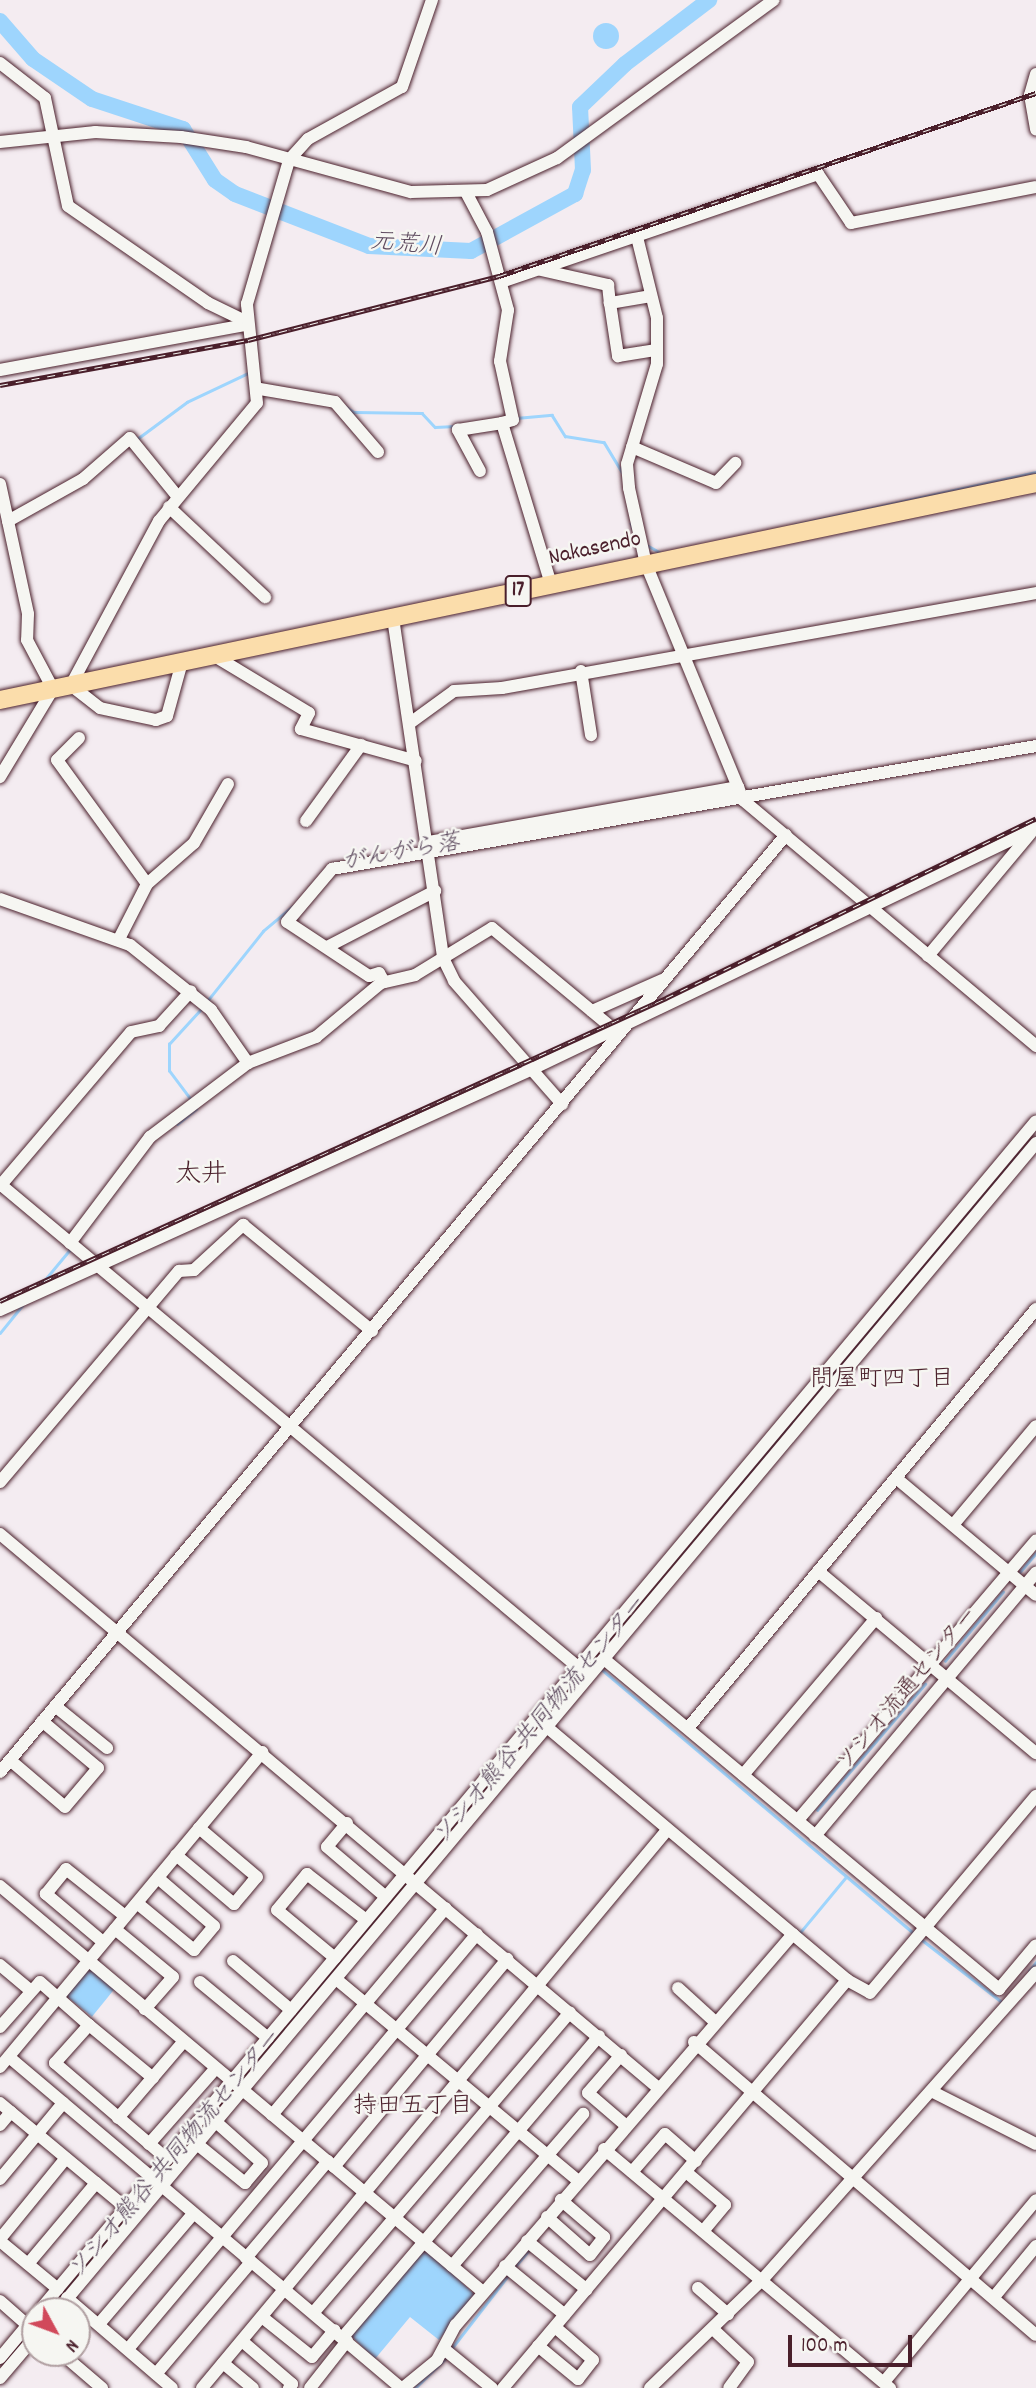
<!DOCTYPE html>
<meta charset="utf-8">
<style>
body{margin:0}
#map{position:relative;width:1036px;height:2388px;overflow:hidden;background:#f4ecf1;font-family:Dekko,"Klee One",sans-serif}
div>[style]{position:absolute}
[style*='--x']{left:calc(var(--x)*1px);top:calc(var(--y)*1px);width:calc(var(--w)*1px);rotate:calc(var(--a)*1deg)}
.water>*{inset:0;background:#9ed5fd;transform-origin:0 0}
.round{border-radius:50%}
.stream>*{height:2.5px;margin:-1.25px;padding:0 1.25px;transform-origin:1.25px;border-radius:1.25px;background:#9ed5fd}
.river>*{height:16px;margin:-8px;padding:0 8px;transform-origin:8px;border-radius:8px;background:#9ed5fd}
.roads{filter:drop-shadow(0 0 2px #4a1f2b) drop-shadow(0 0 2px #4a1f2b)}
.minor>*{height:12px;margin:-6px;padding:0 6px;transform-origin:6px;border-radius:6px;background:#f6f6f2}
.highway>*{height:18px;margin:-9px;padding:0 9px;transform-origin:9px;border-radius:9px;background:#fbddab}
.rail>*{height:5px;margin-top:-2.5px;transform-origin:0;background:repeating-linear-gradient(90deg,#f6f6f2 0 8px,#4a1f2b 0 16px);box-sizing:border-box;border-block:2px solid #4a1f2b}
span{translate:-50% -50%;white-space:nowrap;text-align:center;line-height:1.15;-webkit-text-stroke:5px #f6f6f2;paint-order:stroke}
.shield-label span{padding:2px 5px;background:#f6f6f2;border:2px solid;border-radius:5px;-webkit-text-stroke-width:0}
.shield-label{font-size:21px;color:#4a1f2b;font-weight:700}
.street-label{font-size:23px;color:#4a1f2b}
.water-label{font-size:24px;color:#5f4c60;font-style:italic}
.neighbourhood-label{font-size:24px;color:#4a1f2b}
.quarter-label{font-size:26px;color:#4a1f2b}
.north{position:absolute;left:21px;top:2297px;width:70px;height:70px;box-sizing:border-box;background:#f6f6f2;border:2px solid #b1a0a2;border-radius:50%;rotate:131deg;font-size:19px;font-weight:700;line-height:28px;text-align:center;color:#4a1f2b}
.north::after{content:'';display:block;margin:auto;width:24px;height:32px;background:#d1495b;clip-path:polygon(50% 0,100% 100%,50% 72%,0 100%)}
.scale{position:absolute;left:788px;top:2335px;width:124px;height:32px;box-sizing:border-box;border:4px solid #4a1f2b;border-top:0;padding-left:9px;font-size:21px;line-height:24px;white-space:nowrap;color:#4a1f2b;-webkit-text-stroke:5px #f6f6f2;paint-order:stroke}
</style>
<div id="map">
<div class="water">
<div class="round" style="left:593px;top:23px;width:26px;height:26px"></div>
<div style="left:89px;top:1968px;width:33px;height:36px;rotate:39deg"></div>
<div style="clip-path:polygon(426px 2249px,474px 2294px,439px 2340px,410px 2317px,375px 2359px,350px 2335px)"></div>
</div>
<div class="stream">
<div style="--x:345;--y:406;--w:11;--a:34"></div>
<div style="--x:354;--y:412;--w:68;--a:0.8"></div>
<div style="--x:422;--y:413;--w:19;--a:47"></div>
<div style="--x:435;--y:427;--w:20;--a:-3"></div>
<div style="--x:516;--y:418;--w:36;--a:-5"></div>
<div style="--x:552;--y:415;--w:25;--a:58"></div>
<div style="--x:565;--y:436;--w:39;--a:9"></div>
<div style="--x:604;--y:442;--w:35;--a:59"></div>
<div style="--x:137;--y:439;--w:62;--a:-36.5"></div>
<div style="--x:187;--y:402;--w:68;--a:-25.4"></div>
<div style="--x:631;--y:523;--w:17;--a:69"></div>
<div style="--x:793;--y:525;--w:249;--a:-12.3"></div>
<div style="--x:645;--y:544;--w:18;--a:29"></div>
<div style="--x:208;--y:1000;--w:88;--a:-51.4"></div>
<div style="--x:263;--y:931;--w:38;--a:-40"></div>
<div style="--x:191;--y:1100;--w:36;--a:-127"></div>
<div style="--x:169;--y:1071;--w:27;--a:-90"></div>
<div style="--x:169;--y:1044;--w:49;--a:-47.5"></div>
<div style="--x:177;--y:1124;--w:24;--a:-38"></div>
<div style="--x:38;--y:1288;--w:53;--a:-50.3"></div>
<div style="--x:0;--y:1333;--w:35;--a:-51"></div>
<div style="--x:715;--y:1513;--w:469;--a:-49.8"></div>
<div style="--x:1020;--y:1572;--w:25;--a:-50"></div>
<div style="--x:945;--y:1661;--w:90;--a:-50"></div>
<div style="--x:600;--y:1668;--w:414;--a:40.2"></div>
<div style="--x:817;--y:1810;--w:166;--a:-49.4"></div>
<div style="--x:798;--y:1935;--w:75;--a:-50.4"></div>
<div style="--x:921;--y:1939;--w:103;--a:37.9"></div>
<div style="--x:1029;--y:1971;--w:11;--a:-52"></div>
<div style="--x:514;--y:2268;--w:25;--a:-50"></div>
<div style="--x:452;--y:2348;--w:95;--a:-52.3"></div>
<div style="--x:415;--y:2388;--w:45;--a:-44.1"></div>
</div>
<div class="river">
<div style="--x:0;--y:21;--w:50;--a:49"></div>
<div style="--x:33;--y:59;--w:71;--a:34.1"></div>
<div style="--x:92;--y:99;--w:96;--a:18.2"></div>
<div style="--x:183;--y:129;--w:60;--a:57.9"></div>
<div style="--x:215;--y:180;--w:24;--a:35"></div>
<div style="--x:235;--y:194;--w:144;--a:21.2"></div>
<div style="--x:369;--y:246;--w:102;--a:2.8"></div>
<div style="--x:471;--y:251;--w:119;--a:-28.7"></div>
<div style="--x:575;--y:194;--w:25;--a:-72"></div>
<div style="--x:583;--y:170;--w:63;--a:-92.7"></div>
<div style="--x:580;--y:107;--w:62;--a:-43.7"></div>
<div style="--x:625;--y:64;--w:106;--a:-37.3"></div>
</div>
<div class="roads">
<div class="minor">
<div style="--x:0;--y:63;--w:57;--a:37.9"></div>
<div style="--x:45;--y:98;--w:110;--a:78"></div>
<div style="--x:68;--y:206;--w:170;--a:34.7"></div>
<div style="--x:208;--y:303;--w:41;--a:25.9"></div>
<div style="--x:1036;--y:74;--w:22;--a:106"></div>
<div style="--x:1030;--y:95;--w:35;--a:80"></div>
<div style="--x:0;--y:142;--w:96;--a:-6"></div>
<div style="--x:95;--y:132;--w:86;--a:3.3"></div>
<div style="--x:181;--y:137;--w:66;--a:8.7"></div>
<div style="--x:246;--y:147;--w:171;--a:15.3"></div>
<div style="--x:411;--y:192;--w:76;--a:-1.5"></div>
<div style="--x:487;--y:190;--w:77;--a:-24.6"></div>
<div style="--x:557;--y:158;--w:268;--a:-36.1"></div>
<div style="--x:467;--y:194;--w:43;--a:62.2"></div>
<div style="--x:487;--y:232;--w:81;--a:74.9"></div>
<div style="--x:508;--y:310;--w:52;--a:98.9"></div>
<div style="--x:500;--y:361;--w:60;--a:77.6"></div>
<div style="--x:513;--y:420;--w:11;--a:165"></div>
<div style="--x:502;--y:423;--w:168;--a:73.1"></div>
<div style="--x:637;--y:237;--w:83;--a:76.1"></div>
<div style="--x:657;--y:318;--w:46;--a:90"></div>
<div style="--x:657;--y:364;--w:104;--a:106.7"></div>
<div style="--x:627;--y:464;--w:24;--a:85"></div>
<div style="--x:629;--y:488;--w:78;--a:77.4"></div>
<div style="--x:646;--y:564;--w:241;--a:67.6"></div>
<div style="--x:541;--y:270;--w:69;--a:12.6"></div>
<div style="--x:608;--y:285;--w:18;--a:84"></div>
<div style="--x:501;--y:282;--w:335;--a:-18.8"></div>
<div style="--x:818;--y:174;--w:59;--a:56"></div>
<div style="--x:851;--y:223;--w:188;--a:-11"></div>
<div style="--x:651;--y:296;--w:42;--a:170.3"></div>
<div style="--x:610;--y:303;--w:54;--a:81.4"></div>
<div style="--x:618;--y:356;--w:39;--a:-9"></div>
<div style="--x:0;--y:370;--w:250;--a:-10.4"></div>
<div style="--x:260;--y:389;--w:76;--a:9.8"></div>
<div style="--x:335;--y:402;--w:66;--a:49.3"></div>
<div style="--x:632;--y:447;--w:91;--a:23.2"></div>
<div style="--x:716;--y:483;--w:28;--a:-46"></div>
<div style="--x:480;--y:471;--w:47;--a:-118.2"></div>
<div style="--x:458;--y:430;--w:45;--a:-9"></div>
<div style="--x:0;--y:484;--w:133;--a:77.8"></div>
<div style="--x:28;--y:614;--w:26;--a:92"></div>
<div style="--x:27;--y:640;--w:55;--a:62"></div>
<div style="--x:53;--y:689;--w:103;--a:121.1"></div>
<div style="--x:169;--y:507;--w:132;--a:43.2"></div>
<div style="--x:8;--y:521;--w:86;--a:-29.2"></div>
<div style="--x:83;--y:479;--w:62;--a:-41.1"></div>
<div style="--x:130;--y:438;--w:76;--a:50.9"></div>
<div style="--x:393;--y:618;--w:344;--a:81.6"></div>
<div style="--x:443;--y:958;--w:25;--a:64"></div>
<div style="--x:454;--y:981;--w:164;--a:48.7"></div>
<div style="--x:213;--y:655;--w:112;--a:31.1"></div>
<div style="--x:309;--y:713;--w:18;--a:117"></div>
<div style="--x:301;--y:729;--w:119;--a:15.5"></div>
<div style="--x:182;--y:662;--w:56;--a:105.5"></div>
<div style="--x:167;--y:716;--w:12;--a:160"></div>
<div style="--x:156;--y:720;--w:57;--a:-167.9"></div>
<div style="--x:100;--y:708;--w:37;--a:-142"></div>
<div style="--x:71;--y:685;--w:186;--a:-61.8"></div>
<div style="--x:159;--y:521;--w:153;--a:-50.3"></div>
<div style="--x:257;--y:403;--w:100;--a:-95.8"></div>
<div style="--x:247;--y:304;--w:150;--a:-73.7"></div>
<div style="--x:289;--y:160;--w:28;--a:-48"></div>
<div style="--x:308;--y:139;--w:107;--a:-29"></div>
<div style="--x:402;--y:87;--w:92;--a:-71"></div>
<div style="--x:581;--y:671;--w:65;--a:81.1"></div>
<div style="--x:410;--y:723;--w:54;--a:-36"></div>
<div style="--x:454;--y:691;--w:48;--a:-3.6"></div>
<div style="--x:502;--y:688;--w:542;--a:-10.09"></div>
<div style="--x:79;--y:738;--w:31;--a:135"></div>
<div style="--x:57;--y:760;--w:153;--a:54"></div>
<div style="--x:306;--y:821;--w:94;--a:-54.1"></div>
<div style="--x:429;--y:842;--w:314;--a:-10.1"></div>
<div style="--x:738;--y:787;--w:14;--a:69"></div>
<div style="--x:743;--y:800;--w:383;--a:40"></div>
<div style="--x:0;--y:899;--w:138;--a:19.5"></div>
<div style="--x:130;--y:945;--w:104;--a:38.7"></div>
<div style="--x:211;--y:1010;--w:65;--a:55.1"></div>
<div style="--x:119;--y:939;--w:62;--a:-63"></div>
<div style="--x:147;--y:884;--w:62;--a:-41.1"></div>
<div style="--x:194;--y:843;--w:68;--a:-60"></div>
<div style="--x:327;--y:947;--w:122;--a:-27.4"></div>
<div style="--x:928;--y:956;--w:160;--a:-50.1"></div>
<div style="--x:384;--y:982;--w:10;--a:-119"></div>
<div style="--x:379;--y:973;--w:10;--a:163"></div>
<div style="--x:369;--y:976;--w:98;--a:-146.6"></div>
<div style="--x:287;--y:922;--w:70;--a:-49.7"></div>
<div style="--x:332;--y:869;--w:715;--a:-9.91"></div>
<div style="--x:592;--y:1011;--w:77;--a:-23.9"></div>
<div style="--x:0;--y:1184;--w:762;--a:39.89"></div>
<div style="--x:0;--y:1186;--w:202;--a:-49.6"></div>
<div style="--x:131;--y:1032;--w:29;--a:-12"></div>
<div style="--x:159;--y:1026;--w:47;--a:-47.6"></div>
<div style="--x:70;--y:1243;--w:133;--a:-53"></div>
<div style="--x:150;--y:1137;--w:123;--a:-37.1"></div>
<div style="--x:248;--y:1063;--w:73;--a:-20.9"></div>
<div style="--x:316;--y:1037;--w:85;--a:-39.7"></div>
<div style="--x:381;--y:983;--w:35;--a:-13"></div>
<div style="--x:415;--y:975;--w:90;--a:-31.4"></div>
<div style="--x:492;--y:928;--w:164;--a:39.8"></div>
<div style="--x:0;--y:1310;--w:582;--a:-24.36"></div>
<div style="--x:530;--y:1070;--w:561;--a:-25.56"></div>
<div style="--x:896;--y:1478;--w:182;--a:39.9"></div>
<div style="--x:0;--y:1482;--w:277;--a:-49.7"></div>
<div style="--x:179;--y:1271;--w:15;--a:-4"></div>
<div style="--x:194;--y:1270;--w:67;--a:-42.6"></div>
<div style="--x:243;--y:1225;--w:167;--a:39.4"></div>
<div style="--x:953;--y:1525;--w:129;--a:-50"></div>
<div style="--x:0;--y:1534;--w:857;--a:40.08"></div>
<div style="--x:818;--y:1571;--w:284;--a:39.9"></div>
<div style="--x:604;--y:1659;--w:515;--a:39.88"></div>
<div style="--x:999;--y:1989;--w:57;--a:-49.9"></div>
<div style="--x:55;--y:1706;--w:67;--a:38.9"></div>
<div style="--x:548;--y:1728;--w:391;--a:40.1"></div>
<div style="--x:847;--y:1980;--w:26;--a:29"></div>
<div style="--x:870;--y:1993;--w:258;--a:-49.9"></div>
<div style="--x:688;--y:1728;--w:545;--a:-50.29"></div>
<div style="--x:10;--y:1760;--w:72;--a:40.5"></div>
<div style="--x:65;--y:1807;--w:51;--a:-49.8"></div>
<div style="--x:98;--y:1768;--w:73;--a:-140"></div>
<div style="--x:0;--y:1772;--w:1223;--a:-50.01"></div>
<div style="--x:743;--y:1775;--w:206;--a:-49.7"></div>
<div style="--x:798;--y:1820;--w:367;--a:-49.6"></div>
<div style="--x:347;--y:1823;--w:31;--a:130"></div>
<div style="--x:327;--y:1847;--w:77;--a:40.3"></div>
<div style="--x:815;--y:1836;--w:344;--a:-50"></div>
<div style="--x:176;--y:1855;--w:76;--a:40.2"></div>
<div style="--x:234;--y:1904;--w:35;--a:-50"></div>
<div style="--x:257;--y:1877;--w:76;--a:-139.8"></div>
<div style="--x:0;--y:1886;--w:631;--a:40.05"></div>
<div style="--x:137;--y:1903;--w:74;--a:39.5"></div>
<div style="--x:194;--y:1950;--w:31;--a:-50"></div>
<div style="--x:214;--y:1926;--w:74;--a:-139.4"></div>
<div style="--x:115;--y:1929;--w:75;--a:39.6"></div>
<div style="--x:173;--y:1977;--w:43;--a:131.2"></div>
<div style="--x:103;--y:1942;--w:75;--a:-139.9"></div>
<div style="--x:46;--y:1894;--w:32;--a:-51"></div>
<div style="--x:66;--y:1869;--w:75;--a:38.5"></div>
<div style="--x:335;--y:1958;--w:75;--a:-140.4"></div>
<div style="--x:277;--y:1910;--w:47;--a:-50.2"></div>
<div style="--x:307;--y:1874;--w:75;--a:37.9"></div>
<div style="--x:233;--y:1961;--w:76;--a:40.2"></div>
<div style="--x:0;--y:1965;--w:40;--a:40"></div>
<div style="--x:336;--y:1979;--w:314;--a:39.8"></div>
<div style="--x:200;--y:1982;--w:88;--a:39.5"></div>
<div style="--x:678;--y:1988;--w:47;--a:42.4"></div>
<div style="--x:89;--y:2025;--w:83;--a:39.6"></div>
<div style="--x:0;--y:2027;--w:60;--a:-48.4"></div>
<div style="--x:40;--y:1982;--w:65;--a:41.3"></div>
<div style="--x:89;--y:2025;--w:51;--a:131.8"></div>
<div style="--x:55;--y:2063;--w:148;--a:40.6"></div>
<div style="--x:694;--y:2042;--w:450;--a:40.6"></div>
<div style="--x:621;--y:2055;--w:50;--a:131"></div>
<div style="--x:588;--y:2093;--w:48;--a:40.7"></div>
<div style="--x:9;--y:2057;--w:513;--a:40.18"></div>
<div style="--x:0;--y:2067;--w:410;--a:-50.2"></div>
<div style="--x:933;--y:2092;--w:115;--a:26.8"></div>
<div style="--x:0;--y:2103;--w:164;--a:39.8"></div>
<div style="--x:272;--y:2115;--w:270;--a:-50"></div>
<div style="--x:118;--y:2118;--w:101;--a:-49.4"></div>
<div style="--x:0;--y:2125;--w:17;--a:-50"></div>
<div style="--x:149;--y:2144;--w:101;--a:-48.6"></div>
<div style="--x:197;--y:2144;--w:62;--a:39.1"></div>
<div style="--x:245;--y:2183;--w:26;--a:-50"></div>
<div style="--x:262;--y:2163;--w:62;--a:-138.3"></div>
<div style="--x:604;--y:2149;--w:373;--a:39.9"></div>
<div style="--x:334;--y:2167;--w:271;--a:-50.2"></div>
<div style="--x:632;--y:2172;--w:50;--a:-49"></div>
<div style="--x:665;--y:2134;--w:41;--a:41.1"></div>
<div style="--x:686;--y:2172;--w:51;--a:40.2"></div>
<div style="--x:725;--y:2205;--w:34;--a:130"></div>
<div style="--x:0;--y:2179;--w:99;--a:-50.3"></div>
<div style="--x:547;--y:2217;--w:57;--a:41.5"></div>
<div style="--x:590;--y:2255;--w:23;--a:-52"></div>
<div style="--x:604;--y:2237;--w:57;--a:-139.3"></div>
<div style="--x:0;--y:2239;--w:104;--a:-50.8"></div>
<div style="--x:0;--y:2241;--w:75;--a:39.6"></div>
<div style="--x:527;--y:2241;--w:77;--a:39.2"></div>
<div style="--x:246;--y:2258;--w:127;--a:-49.8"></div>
<div style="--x:28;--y:2264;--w:106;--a:-50"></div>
<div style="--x:452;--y:2266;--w:201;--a:-49.2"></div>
<div style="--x:505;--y:2266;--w:77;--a:39.2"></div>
<div style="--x:698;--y:2288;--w:40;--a:41"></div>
<div style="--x:994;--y:2297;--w:66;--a:-50.5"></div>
<div style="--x:67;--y:2298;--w:138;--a:40.6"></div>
<div style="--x:0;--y:2301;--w:45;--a:41.4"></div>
<div style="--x:39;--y:2311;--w:1552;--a:-50.04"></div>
<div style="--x:57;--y:2311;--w:1524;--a:-50.03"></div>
<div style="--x:314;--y:2312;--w:394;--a:-49.5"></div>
<div style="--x:262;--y:2317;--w:64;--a:38.7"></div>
<div style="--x:312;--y:2357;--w:35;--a:-50"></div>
<div style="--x:99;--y:2324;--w:145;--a:-49.5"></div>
<div style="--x:713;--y:2329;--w:48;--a:43.3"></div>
<div style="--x:748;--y:2362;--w:32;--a:126"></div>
<div style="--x:343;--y:2337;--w:395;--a:-49.6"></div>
<div style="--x:242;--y:2341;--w:66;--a:40.7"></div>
<div style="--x:292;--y:2384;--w:5;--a:127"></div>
<div style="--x:538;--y:2346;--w:52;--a:39.5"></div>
<div style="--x:578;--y:2379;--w:24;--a:-52"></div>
<div style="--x:593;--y:2360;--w:50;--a:-139"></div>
<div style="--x:128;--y:2349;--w:542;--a:-49.94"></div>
<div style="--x:444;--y:2349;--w:62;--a:39.1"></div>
<div style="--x:61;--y:2353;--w:54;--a:40.5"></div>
<div style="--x:0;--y:2358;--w:55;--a:-50.2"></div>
<div style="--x:223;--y:2363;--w:39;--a:40"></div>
<div style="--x:156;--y:2374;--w:147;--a:-49.7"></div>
<div style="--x:0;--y:2378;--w:54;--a:-49.5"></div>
<div style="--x:884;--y:2382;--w:237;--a:-50.1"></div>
<div style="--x:202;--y:2388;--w:726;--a:-50.19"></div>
<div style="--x:310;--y:2388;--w:60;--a:-51.8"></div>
<div style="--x:403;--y:2388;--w:44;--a:-39.5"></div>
<div style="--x:437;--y:2360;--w:40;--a:-62"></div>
<div style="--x:456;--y:2325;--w:516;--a:-49.24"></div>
<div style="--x:503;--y:2388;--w:534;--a:-49.86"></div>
<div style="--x:650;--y:2388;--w:156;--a:-44"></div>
<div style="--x:762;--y:2280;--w:412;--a:-48.3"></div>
</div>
<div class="highway">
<div style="--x:0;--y:700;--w:1058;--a:-11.83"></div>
</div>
</div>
<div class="rail">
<div style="--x:0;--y:385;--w:252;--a:-10.3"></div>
<div style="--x:248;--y:340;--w:259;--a:-14.3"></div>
<div style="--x:499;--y:276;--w:567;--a:-18.82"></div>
<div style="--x:0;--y:1301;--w:732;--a:-24.46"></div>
<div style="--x:666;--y:998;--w:411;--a:-25.9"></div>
</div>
<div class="shield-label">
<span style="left:518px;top:591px">17</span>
</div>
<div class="street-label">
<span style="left:595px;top:550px;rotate:-12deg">Nakasendo</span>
<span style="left:909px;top:1690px;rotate:-50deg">ソシオ流通センター</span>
</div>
<div class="water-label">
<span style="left:406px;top:246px;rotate:5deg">元荒川</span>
<span style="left:401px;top:854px;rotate:-10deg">がんがら落</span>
<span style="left:541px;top:1722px;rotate:-50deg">ソシオ熊谷 共同物流センター</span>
<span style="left:176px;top:2156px;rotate:-50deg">ソシオ熊谷 共同物流センター</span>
</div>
<div class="neighbourhood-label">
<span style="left:882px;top:1381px">問屋町四丁目</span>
<span style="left:413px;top:2108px">持田五丁目</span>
</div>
<div class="quarter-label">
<span style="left:201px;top:1176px">太井</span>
</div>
<div class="north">N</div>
<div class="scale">100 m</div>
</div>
